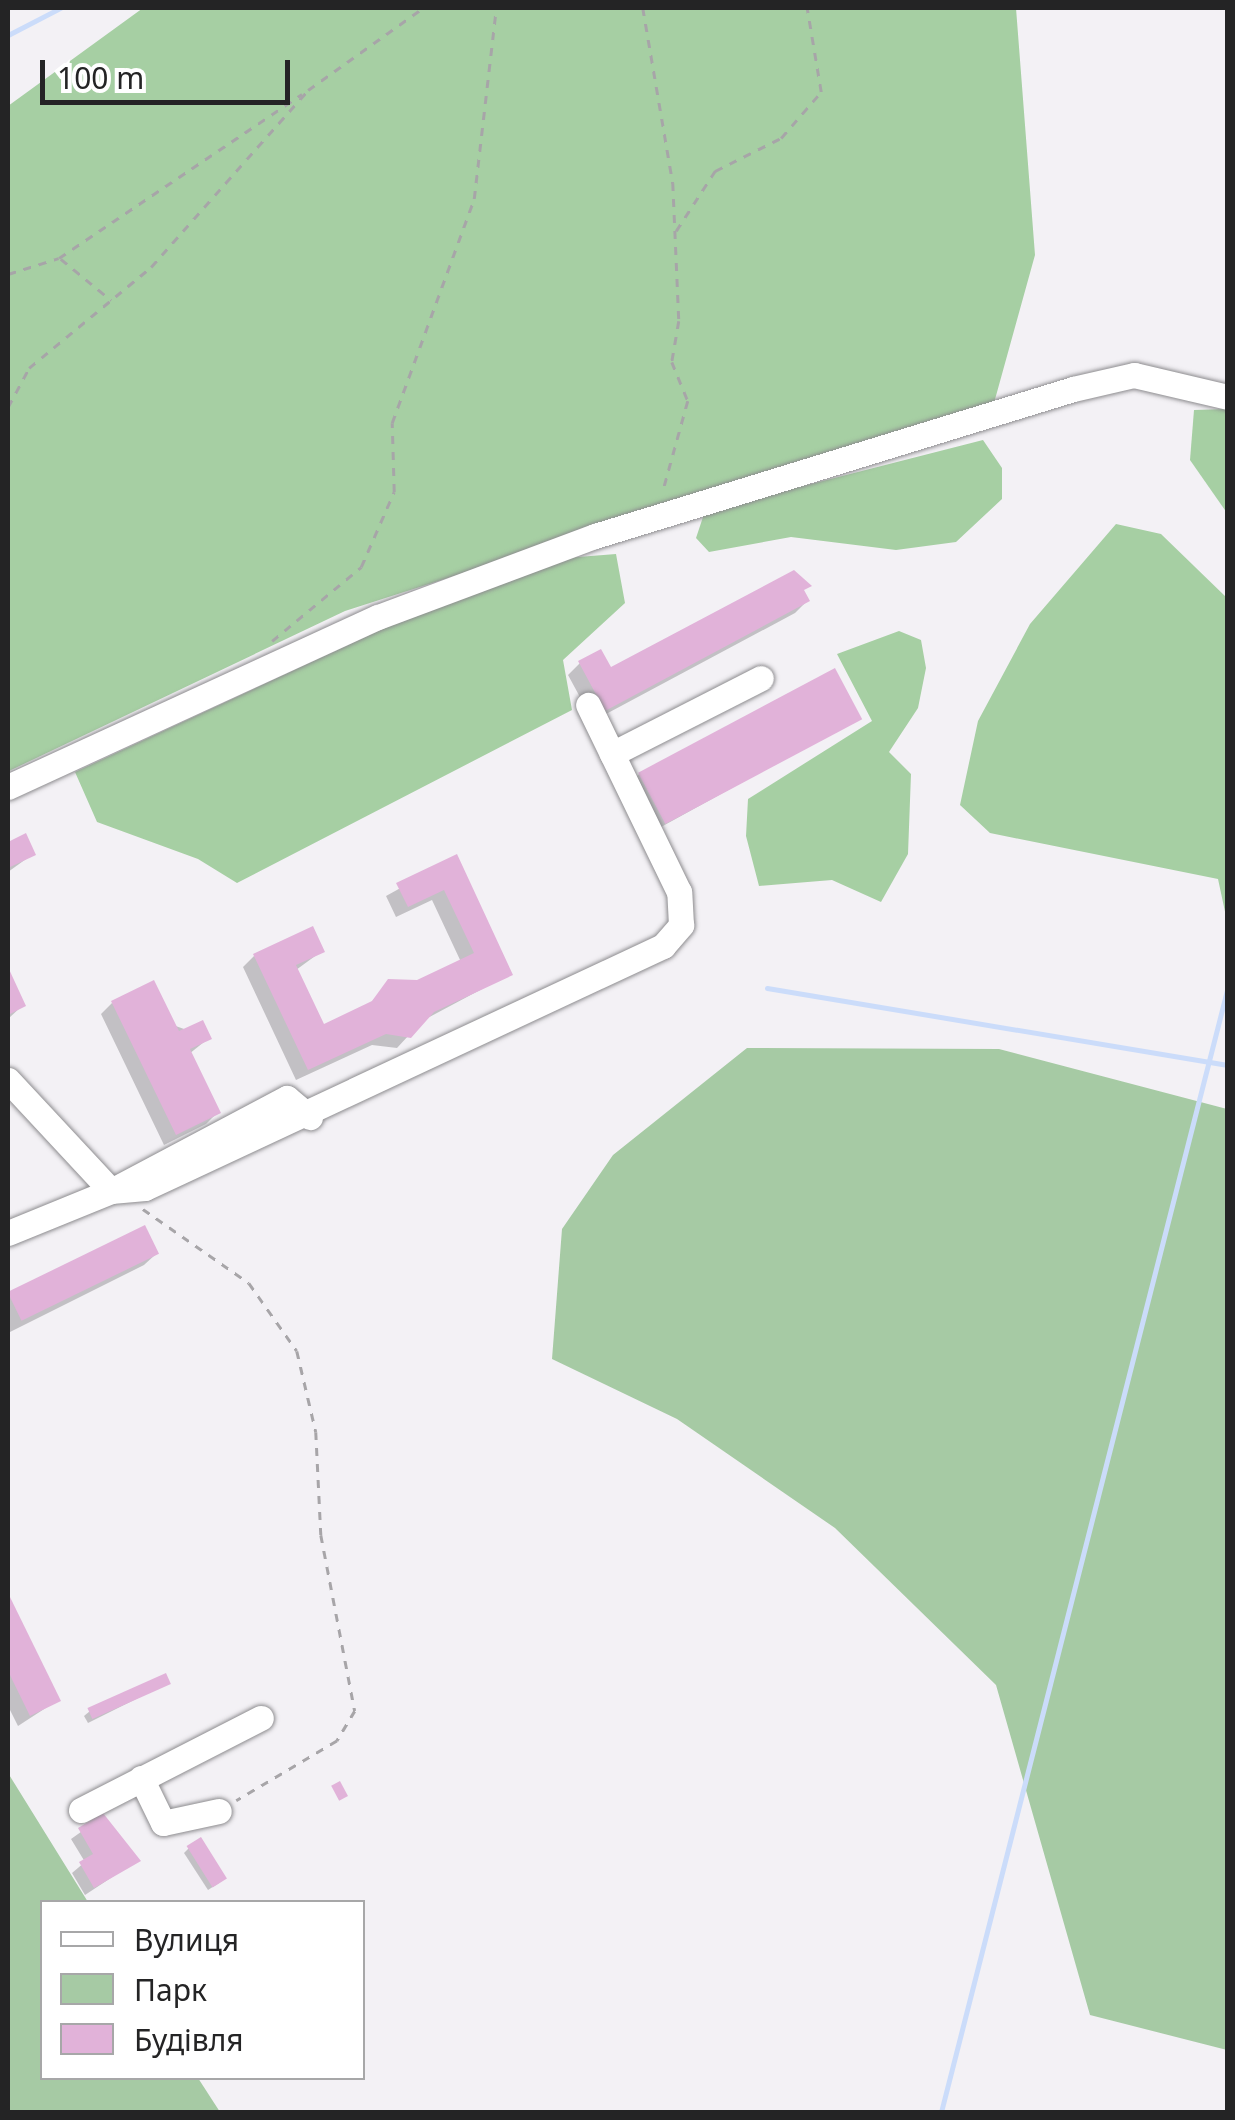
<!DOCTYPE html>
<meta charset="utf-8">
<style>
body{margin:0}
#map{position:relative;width:1235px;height:2120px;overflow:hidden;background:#f3f1f5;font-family:"Noto Sans",sans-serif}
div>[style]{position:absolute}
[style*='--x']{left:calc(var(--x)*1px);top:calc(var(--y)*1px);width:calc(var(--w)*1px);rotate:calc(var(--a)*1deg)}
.green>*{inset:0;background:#a6caa4}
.forest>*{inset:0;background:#a6cfa3}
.shadow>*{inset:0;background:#0003}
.stream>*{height:5px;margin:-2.5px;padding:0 2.5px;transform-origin:2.5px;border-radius:2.5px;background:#cbdcfa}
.building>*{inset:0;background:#e1b2d9;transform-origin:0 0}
.path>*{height:2.5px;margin-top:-1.25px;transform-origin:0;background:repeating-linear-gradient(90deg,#a7a5a8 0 8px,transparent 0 16px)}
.roads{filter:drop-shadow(0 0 2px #8d8c8f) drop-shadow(0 0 2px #8d8c8f)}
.minor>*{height:25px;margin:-12.5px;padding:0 12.5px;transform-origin:12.5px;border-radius:12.5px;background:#fff}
span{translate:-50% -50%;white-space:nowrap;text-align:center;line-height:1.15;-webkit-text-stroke:10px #fff;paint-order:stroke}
.frame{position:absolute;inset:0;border:10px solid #242425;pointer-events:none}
.legend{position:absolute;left:40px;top:1900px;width:325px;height:180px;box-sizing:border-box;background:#fff;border:2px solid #a7a7a8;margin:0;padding:12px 18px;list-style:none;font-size:30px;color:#242425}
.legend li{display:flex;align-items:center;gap:20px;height:50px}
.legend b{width:50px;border:2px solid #a7a7a8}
.scale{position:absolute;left:40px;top:60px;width:250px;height:45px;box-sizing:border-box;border:5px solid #242425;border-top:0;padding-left:12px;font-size:30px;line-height:35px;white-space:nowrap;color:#242425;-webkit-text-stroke:8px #fff;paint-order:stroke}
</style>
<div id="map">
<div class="green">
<div style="clip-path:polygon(747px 1048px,999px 1049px,1227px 1109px,1227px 2050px,1090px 2015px,996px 1685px,835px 1528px,677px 1419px,552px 1359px,562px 1229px,613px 1155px)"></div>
<div style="clip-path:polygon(8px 1773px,88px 1902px,42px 1902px,42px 2078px,198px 2078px,220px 2112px,8px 2112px)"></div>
</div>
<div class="forest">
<div style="clip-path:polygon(143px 8px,1016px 8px,1035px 255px,994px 403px,345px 611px,9px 771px,8px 106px)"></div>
<div style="clip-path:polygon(1227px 409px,1227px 513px,1190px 460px,1194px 410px)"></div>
<div style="clip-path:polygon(983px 440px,1002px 468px,1002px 499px,956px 542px,896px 550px,791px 537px,709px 552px,696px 538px,705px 511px)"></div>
<div style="clip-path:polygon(1116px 524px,1161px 534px,1227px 598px,1227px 921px,1218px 879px,990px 833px,960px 805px,978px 721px,1030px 624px)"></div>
<div style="clip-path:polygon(616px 554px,625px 603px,563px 660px,572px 710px,237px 883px,198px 859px,97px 822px,75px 772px,458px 594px,553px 559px)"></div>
<div style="clip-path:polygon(899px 631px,921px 640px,926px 668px,918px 708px,889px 752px,911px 774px,908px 854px,881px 902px,832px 880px,759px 886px,746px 836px,748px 799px,872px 721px,837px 654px)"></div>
</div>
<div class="shadow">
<div style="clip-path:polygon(794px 572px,807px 601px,795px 613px,593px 721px,568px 675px,580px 663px,610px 671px)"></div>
<div style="clip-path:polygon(859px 718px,652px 832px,628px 785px,639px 774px)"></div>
<div style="clip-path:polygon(24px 836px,33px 854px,8px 872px,8px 845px)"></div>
<div style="clip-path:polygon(455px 858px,510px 974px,422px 1021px,397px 1048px,372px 1045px,296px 1080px,243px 967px,254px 956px,322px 951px,296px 970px,323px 1027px,368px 1006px,389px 982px,418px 983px,461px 962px,432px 900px,396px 917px,386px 896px)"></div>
<div style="clip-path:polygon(8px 972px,23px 1005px,8px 1019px)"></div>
<div style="clip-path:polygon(112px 1003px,209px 1038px,189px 1054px,218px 1112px,206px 1124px,164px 1145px,101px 1014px)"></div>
<div style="clip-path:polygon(143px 1228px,156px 1254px,144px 1265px,8px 1333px,8px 1295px)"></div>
<div style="clip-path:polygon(8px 1598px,58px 1700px,18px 1726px,8px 1706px)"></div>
<div style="clip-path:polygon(168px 1683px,88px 1723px,84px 1716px,90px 1711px)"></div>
<div style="clip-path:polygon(102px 1817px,138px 1860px,85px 1895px,72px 1873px,85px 1862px,71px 1839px)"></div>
<div style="clip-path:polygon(189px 1848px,219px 1883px,208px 1890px,184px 1853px)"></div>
</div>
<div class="stream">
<div style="--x:8;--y:35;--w:59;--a:-27.4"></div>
<div style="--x:767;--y:988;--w:467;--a:9.5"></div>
<div style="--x:941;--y:2112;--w:1162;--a:-75.7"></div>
</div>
<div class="building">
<div style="clip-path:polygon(794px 570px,812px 586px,804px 590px,810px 601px,605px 711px,578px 661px,601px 649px,611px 667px)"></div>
<div style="left:835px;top:668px;width:58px;height:223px;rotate:62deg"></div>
<div style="clip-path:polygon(26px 833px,36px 855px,8px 868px,8px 842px)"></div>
<div style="clip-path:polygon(457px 854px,513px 975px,434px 1012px,411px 1038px,386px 1034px,308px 1070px,253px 954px,313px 926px,325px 952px,296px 965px,324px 1024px,372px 1001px,388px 979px,417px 980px,474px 953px,444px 890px,408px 907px,396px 883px)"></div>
<div style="clip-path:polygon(8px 967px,26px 1006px,8px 1015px)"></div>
<div style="clip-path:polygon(154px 980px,179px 1031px,203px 1020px,212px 1039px,190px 1049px,221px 1113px,176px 1135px,111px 1001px)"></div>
<div style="left:145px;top:1225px;width:32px;height:153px;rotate:64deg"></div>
<div style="clip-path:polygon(8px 1593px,61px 1701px,30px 1716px,8px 1671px)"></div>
<div style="left:166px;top:1673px;width:12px;height:86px;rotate:66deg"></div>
<div style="left:340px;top:1781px;width:17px;height:10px;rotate:62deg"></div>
<div style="clip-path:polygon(103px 1813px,141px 1861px,94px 1888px,79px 1862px,93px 1854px,78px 1828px)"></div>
<div style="left:201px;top:1837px;width:49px;height:17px;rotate:58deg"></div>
</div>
<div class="path">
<div style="--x:643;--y:8;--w:178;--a:80.3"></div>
<div style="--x:673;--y:183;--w:138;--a:87.5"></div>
<div style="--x:679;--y:321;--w:42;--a:99.7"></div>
<div style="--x:672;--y:362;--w:42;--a:67.7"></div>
<div style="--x:688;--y:401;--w:93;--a:105.5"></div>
<div style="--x:676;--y:231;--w:72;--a:-57"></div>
<div style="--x:715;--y:171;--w:74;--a:-26.6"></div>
<div style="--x:781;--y:138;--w:61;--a:-49"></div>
<div style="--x:821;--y:92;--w:85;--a:-99.5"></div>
<div style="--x:61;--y:259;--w:65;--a:39.4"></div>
<div style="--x:8;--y:274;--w:53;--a:-17.4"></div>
<div style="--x:59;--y:258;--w:293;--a:-34"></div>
<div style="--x:8;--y:407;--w:44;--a:-61.7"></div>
<div style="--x:29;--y:368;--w:158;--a:-39.6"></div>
<div style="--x:151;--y:267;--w:237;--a:-48.4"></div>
<div style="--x:308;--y:90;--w:141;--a:-35.5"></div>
<div style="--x:272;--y:641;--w:116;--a:-39.7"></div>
<div style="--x:361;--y:567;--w:82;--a:-66.3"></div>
<div style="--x:394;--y:492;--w:69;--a:-91.7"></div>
<div style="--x:392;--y:423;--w:239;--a:-69.9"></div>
<div style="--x:474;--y:199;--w:192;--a:-83.4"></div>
<div style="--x:143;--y:1209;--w:129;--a:34.9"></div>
<div style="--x:249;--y:1283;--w:83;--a:54.8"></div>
<div style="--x:297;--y:1351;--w:83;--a:76.8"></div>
<div style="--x:316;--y:1432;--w:103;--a:87.2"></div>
<div style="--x:321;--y:1535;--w:179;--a:79.1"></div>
<div style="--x:355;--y:1711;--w:35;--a:121"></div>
<div style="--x:337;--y:1741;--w:117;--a:149.3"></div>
</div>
<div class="roads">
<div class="minor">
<div style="--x:612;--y:754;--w:167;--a:-27"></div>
<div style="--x:8;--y:787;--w:407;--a:-24.7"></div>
<div style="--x:378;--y:617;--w:232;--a:-20.5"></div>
<div style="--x:595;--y:536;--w:500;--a:-17.09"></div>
<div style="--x:1073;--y:389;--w:63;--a:-12.9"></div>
<div style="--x:1134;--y:375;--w:97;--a:13.2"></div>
<div style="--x:8;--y:1080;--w:151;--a:47.1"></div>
<div style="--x:111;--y:1191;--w:34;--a:-5"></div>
<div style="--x:145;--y:1188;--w:572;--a:-25.04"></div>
<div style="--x:663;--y:946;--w:28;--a:-49"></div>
<div style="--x:681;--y:925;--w:33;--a:-93"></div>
<div style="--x:679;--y:892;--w:208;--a:-115.9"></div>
<div style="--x:8;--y:1233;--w:111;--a:-22.2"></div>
<div style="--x:111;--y:1191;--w:199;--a:-27.9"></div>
<div style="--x:287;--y:1098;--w:30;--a:40"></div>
<div style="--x:141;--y:1778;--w:50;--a:63.9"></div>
<div style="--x:163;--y:1823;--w:57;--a:-12.1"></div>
<div style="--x:81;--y:1810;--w:202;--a:-27.1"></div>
</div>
</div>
<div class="frame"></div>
<ul class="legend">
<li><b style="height:12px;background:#fff"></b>Вулиця</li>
<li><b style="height:28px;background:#a6caa4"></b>Парк</li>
<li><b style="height:28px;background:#e1b2d9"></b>Будівля</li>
</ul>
<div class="scale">100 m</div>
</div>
